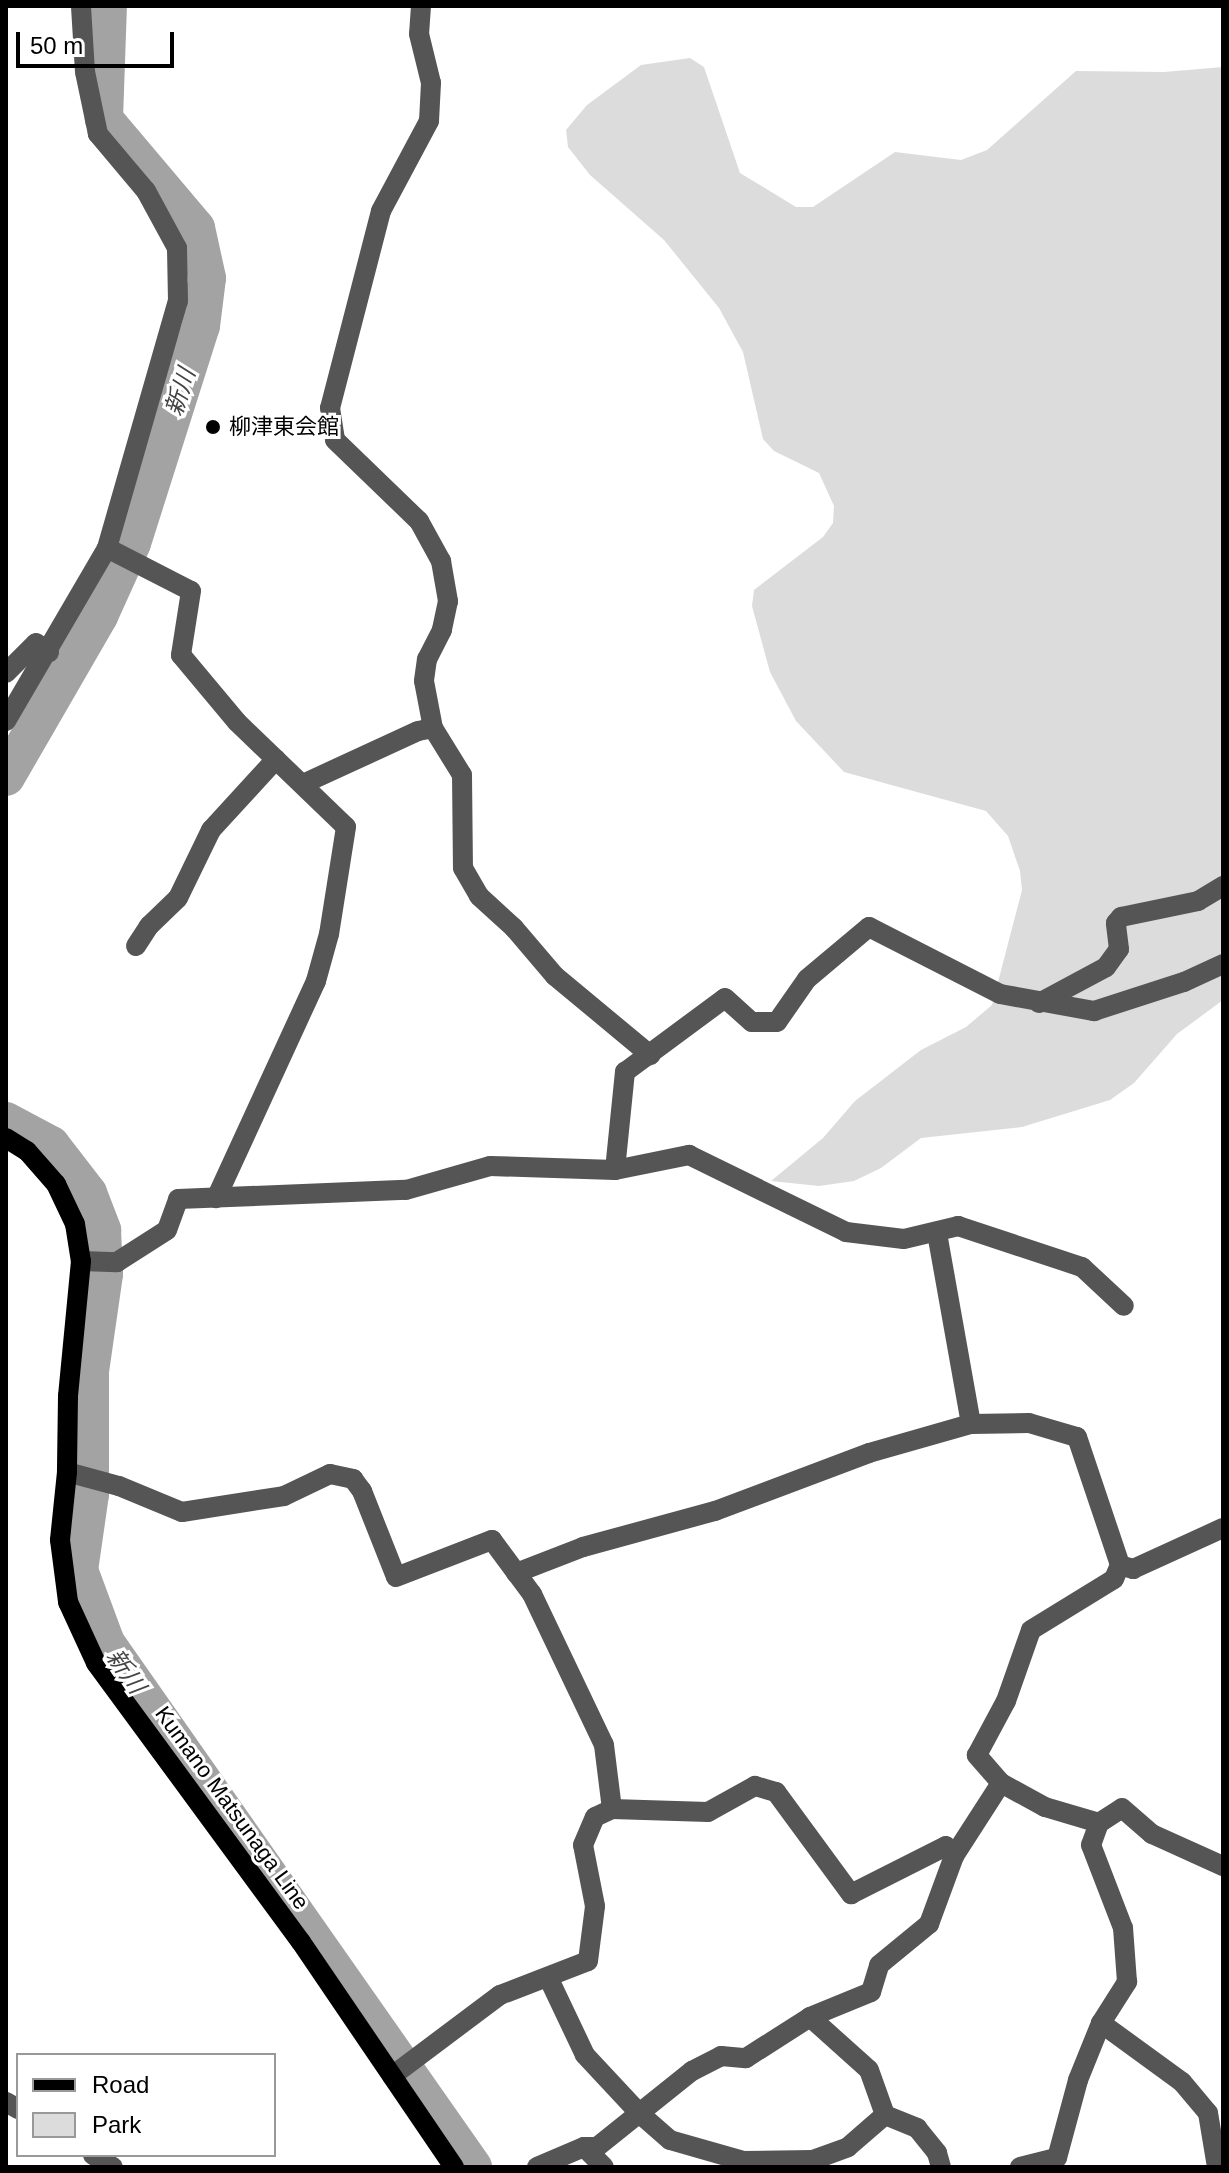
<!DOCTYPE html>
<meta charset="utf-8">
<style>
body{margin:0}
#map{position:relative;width:1229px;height:2173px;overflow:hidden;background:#fff;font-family:Arial,"Noto Sans JP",sans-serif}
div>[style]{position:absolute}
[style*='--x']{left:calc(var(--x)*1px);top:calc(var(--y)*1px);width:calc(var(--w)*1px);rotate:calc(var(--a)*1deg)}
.green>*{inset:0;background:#dcdcdc}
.river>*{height:38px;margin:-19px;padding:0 19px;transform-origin:19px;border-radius:19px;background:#a3a3a3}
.minor>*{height:20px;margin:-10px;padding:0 10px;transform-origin:10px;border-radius:10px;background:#555}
.major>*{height:20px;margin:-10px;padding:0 10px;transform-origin:10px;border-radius:10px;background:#000}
.dots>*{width:22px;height:22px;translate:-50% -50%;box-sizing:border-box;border:4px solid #fff;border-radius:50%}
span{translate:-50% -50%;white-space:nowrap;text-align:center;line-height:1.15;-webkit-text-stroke:6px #fff;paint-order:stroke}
.poi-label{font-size:22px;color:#000}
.left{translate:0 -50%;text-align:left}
.street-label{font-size:22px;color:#000}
.water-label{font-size:24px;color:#444;font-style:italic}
.frame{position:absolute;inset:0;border:8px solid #000;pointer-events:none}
.legend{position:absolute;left:16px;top:2053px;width:260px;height:104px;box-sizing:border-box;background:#fff;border:2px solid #999;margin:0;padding:10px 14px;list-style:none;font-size:24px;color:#000}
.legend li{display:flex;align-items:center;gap:16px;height:40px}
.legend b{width:40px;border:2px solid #999}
.scale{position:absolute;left:16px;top:32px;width:158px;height:36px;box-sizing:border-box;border:4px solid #000;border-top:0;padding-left:10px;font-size:24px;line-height:28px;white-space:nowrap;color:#000;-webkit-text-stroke:6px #fff;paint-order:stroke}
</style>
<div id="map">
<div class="green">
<div style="clip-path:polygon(690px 58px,704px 67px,740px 173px,796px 207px,813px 207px,895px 152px,961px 160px,987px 150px,1076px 71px,1164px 72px,1223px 67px,1223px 1000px,1177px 1034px,1134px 1083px,1110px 1100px,1022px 1127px,921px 1138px,881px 1168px,854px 1181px,819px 1186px,771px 1181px,823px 1138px,855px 1101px,921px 1050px,966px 1027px,992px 1005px,1022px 890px,1020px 871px,1008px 836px,986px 811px,844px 772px,796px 721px,770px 672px,752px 606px,754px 590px,823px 537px,833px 523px,834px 506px,819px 473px,774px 451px,763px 439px,743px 352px,719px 308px,664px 240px,590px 175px,568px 147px,566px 130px,587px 105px,641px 65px)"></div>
</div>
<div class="river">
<div style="--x:6;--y:777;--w:186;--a:-60"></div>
<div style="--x:99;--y:616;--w:80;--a:-65.7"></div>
<div style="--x:132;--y:543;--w:228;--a:-72.4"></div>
<div style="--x:201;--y:326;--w:48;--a:-82.9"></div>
<div style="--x:207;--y:278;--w:51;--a:-102.4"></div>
<div style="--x:196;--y:228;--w:143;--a:-130.2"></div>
<div style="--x:104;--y:119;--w:113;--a:-88"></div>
<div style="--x:6;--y:1121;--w:51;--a:28.1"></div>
<div style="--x:51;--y:1145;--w:61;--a:52.4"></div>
<div style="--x:88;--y:1193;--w:40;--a:69"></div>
<div style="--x:102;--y:1230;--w:44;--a:87.4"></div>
<div style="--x:104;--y:1274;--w:98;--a:98.2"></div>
<div style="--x:90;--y:1371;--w:123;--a:90"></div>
<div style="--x:90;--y:1494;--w:77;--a:98.2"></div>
<div style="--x:79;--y:1570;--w:78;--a:69.7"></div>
<div style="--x:106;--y:1643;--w:640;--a:54.99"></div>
</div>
<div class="minor">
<div style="--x:421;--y:6;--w:28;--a:94"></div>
<div style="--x:419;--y:34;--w:50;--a:76.2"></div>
<div style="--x:431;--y:83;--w:38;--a:93"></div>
<div style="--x:429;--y:121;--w:102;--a:118.1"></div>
<div style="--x:381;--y:211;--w:203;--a:104.5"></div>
<div style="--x:330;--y:408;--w:32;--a:81"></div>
<div style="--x:335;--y:440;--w:117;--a:44"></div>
<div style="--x:419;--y:521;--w:46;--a:61.2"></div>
<div style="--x:441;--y:561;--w:41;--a:80.1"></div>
<div style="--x:448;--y:601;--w:30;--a:102"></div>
<div style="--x:442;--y:630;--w:33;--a:117"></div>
<div style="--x:427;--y:659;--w:22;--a:98"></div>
<div style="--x:424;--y:681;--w:48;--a:79.2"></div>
<div style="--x:433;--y:728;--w:55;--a:58.3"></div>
<div style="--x:462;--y:775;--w:93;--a:89.4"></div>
<div style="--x:463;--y:868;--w:32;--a:60"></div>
<div style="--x:479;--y:896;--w:47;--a:42.4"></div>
<div style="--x:514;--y:928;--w:63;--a:49.5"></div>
<div style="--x:555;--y:976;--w:124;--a:39.7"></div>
<div style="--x:107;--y:548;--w:94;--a:27.1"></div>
<div style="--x:191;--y:591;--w:65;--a:98.9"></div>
<div style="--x:181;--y:655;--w:87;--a:50.1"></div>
<div style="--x:237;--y:722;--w:151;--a:43.9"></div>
<div style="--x:346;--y:827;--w:108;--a:99"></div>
<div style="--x:329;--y:934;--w:49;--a:105.5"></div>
<div style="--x:316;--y:981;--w:239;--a:114.7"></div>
<div style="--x:6;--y:673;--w:42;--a:-45"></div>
<div style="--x:36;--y:643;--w:16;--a:35"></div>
<div style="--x:6;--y:721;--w:200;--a:-59.7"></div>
<div style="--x:107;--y:548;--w:257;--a:-74"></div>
<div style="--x:178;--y:301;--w:53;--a:-91.1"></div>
<div style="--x:177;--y:248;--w:65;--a:-118.5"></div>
<div style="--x:146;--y:191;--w:75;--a:-130.1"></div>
<div style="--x:98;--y:134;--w:63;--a:-101.8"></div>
<div style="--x:85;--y:72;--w:66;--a:-93.5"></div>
<div style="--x:305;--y:783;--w:124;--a:-24.7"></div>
<div style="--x:418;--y:731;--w:15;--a:-11"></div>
<div style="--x:136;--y:946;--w:24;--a:-57"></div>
<div style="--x:149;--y:926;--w:40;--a:-44"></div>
<div style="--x:178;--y:898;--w:76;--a:-64.1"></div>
<div style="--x:211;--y:830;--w:96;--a:-47.5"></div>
<div style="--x:1039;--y:1003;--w:76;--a:-28.2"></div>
<div style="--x:1106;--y:967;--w:22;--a:-54"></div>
<div style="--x:1119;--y:949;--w:26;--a:-97"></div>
<div style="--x:1116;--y:923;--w:8;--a:-50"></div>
<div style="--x:1121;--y:917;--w:79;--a:-11.7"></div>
<div style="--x:1198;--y:901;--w:29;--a:-31"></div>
<div style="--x:615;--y:1170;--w:99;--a:-84.2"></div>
<div style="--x:625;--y:1072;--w:124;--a:-36.5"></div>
<div style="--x:725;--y:998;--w:36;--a:42"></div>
<div style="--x:752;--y:1022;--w:25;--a:0"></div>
<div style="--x:777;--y:1022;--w:52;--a:-55.1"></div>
<div style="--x:807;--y:979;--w:81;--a:-40"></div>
<div style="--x:869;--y:927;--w:147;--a:27.1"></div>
<div style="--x:1000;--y:994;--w:96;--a:10.3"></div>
<div style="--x:1094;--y:1011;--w:95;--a:-17.9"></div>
<div style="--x:1184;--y:982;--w:43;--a:-24.8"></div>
<div style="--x:937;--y:1233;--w:194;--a:79.9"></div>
<div style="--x:81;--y:1261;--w:36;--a:2"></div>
<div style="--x:117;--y:1262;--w:59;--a:-32.6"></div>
<div style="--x:167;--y:1230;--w:33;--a:-70"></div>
<div style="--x:178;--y:1199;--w:228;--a:-2.3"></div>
<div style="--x:406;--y:1190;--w:87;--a:-15.9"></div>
<div style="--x:490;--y:1166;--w:125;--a:1.8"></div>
<div style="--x:615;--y:1170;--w:76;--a:-11.5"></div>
<div style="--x:689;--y:1155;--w:175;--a:26.1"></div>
<div style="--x:846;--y:1232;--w:58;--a:6.9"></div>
<div style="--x:904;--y:1239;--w:56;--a:-13.5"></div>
<div style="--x:958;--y:1226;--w:131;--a:18.3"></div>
<div style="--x:1082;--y:1267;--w:57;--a:42.9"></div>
<div style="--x:67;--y:1472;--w:54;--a:15.1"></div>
<div style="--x:119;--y:1486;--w:68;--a:22.4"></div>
<div style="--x:182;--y:1512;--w:103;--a:-8.9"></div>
<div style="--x:284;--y:1496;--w:51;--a:-25.6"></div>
<div style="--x:330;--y:1474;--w:24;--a:12"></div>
<div style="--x:353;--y:1479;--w:15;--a:53"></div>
<div style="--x:362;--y:1491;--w:92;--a:68.4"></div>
<div style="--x:396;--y:1577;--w:103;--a:-21.1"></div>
<div style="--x:492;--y:1540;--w:67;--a:53.5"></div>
<div style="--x:532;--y:1594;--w:167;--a:64.5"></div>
<div style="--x:604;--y:1745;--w:64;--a:82.9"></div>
<div style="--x:612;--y:1809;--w:96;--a:1.8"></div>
<div style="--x:708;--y:1812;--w:54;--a:-29"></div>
<div style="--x:755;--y:1786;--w:22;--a:16"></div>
<div style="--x:776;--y:1792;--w:127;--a:53.7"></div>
<div style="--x:851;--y:1894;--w:106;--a:-26.8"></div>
<div style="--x:946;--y:1846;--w:13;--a:51"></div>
<div style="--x:516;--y:1573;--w:72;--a:-21.2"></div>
<div style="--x:583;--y:1547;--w:137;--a:-15.3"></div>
<div style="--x:715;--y:1511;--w:165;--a:-20.6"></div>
<div style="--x:869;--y:1453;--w:106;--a:-15.9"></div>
<div style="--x:971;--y:1424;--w:58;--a:-1"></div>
<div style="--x:1029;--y:1423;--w:50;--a:16.3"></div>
<div style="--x:1077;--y:1437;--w:135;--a:71.4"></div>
<div style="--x:1120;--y:1565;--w:14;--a:17"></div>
<div style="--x:1133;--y:1569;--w:99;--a:-24.5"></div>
<div style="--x:1001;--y:1783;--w:50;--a:28.6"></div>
<div style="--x:1045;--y:1807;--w:56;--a:16.5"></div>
<div style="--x:1099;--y:1823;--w:27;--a:-33"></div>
<div style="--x:1122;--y:1808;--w:40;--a:41"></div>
<div style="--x:1152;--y:1834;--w:78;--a:24.3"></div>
<div style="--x:548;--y:1977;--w:86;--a:64.6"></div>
<div style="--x:585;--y:2055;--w:79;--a:47"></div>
<div style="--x:639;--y:2113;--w:41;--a:41.1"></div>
<div style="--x:670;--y:2140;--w:76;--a:16"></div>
<div style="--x:743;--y:2161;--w:70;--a:-0.8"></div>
<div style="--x:813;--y:2160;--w:37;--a:-20"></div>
<div style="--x:848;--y:2147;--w:49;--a:-40.9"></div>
<div style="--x:810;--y:2017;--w:79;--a:41.9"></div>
<div style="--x:869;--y:2070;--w:48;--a:70.4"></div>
<div style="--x:885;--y:2115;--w:35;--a:22"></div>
<div style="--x:917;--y:2128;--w:32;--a:51"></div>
<div style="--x:937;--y:2153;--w:15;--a:74"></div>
<div style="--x:1101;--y:2023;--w:100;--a:36.1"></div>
<div style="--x:1182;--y:2082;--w:40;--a:50"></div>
<div style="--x:1208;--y:2113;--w:55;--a:80.5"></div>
<div style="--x:392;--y:2076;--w:135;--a:-36.9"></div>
<div style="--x:500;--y:1995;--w:94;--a:-21.1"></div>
<div style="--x:588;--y:1961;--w:55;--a:-82.7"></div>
<div style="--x:595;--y:1906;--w:62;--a:-101.1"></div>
<div style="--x:583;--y:1845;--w:30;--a:-67"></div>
<div style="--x:595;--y:1817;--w:19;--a:-25"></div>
<div style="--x:6;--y:2102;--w:14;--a:30"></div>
<div style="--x:584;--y:2147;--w:13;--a:0"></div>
<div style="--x:597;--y:2147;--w:122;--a:-38.7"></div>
<div style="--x:692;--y:2071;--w:33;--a:-27"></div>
<div style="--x:721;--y:2056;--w:25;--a:5"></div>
<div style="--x:746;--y:2058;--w:76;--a:-32.6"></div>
<div style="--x:810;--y:2017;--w:66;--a:-22.3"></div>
<div style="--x:871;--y:1992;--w:28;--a:-73"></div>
<div style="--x:879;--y:1965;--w:65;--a:-39.4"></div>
<div style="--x:929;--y:1924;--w:72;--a:-69.8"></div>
<div style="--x:954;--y:1856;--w:87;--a:-57.2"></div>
<div style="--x:1001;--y:1783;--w:37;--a:-131"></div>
<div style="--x:977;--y:1755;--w:61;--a:-61.8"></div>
<div style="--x:1006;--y:1701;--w:75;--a:-70.6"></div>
<div style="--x:1031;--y:1630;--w:97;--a:-31.6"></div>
<div style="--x:1114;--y:1579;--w:15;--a:-67"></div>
<div style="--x:93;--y:2155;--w:23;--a:31"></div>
<div style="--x:537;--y:2167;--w:51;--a:-23.1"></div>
<div style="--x:584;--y:2147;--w:28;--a:45"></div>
<div style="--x:1020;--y:2167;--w:38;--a:-14"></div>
<div style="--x:1057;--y:2158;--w:81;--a:-74.9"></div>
<div style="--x:1078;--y:2080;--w:61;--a:-68"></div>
<div style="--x:1101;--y:2023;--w:49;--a:-57.6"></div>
<div style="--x:1127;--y:1982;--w:54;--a:-94.2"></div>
<div style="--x:1123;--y:1928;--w:89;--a:-111.1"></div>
<div style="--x:1091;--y:1845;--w:23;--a:-70"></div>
</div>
<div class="major">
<div style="--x:6;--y:1138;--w:25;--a:32"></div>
<div style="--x:27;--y:1151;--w:44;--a:48.7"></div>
<div style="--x:56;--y:1184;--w:44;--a:64.6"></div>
<div style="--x:75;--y:1224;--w:37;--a:81"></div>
<div style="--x:81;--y:1261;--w:136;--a:95.5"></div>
<div style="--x:68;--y:1396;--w:76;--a:90.8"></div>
<div style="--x:67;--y:1472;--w:68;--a:95.9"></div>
<div style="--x:60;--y:1540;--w:63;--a:82.6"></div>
<div style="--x:68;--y:1602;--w:67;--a:65.3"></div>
<div style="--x:96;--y:1663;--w:346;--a:53.7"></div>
<div style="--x:301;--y:1942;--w:272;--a:55.8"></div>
</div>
<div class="dots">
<div style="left:213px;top:427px;background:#000"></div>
</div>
<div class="poi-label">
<span class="left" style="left:229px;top:427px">柳津東会館</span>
</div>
<div class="street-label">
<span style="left:232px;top:1808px;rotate:54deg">Kumano Matsunaga Line</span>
</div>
<div class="water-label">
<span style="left:180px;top:392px;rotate:-72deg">新川</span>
<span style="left:126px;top:1671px;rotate:55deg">新川</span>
</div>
<div class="frame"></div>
<ul class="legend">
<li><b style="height:10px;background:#000"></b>Road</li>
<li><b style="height:22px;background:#dcdcdc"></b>Park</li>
</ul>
<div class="scale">50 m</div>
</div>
